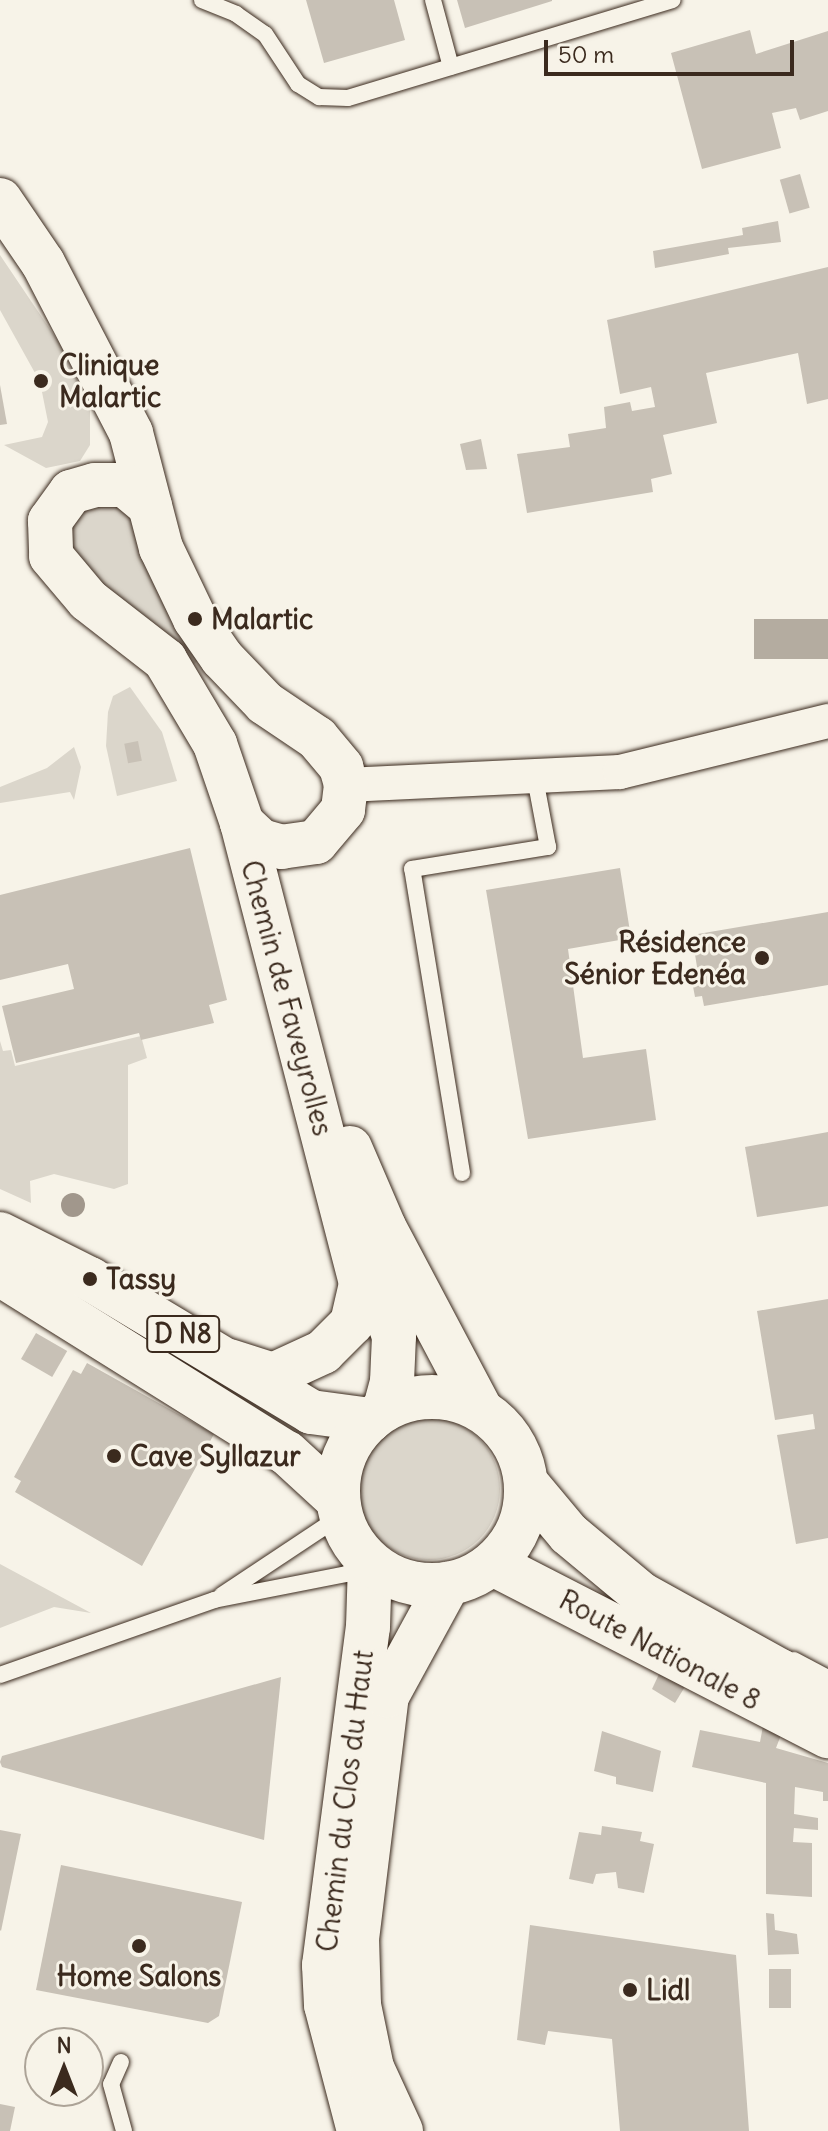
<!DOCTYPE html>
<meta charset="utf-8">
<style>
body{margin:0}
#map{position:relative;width:828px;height:2131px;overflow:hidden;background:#f7f3e8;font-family:Delius,sans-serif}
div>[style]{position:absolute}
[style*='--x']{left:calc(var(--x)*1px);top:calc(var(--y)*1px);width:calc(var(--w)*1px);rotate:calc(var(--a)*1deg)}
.green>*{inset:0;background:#dbd6cb}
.round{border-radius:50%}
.water>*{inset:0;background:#b4aca0;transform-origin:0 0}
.building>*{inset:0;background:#c8c1b6;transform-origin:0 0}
.roads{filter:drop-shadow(0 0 2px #3b2a1e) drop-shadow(0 0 2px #3b2a1e)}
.lane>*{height:16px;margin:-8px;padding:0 8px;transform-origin:8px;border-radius:8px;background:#f7f3e8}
.street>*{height:34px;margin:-17px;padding:0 17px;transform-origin:17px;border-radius:17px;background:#f7f3e8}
.secondary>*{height:44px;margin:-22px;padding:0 22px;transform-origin:22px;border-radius:22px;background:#f7f3e8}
.primary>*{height:44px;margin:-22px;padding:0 22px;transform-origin:22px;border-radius:22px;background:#f7f3e8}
.primary>.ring{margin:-22px;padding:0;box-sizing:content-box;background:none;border:44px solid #f7f3e8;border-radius:50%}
.trees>*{width:24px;height:24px;margin:-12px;border-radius:50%;background:#a1978c}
.dots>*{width:22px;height:22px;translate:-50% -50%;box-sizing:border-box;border:4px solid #f7f3e8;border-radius:50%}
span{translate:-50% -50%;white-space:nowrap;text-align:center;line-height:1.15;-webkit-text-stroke:6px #f7f3e8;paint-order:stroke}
.shield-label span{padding:2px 6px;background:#f7f3e8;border:2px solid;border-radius:6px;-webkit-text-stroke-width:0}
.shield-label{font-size:26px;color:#3b2a1e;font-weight:700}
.poi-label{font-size:28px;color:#3b2a1e;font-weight:700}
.left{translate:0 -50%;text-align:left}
.right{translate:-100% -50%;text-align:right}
.street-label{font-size:28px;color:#3b2a1e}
.north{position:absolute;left:24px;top:2027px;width:80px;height:80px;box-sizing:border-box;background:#f7f3e8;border:2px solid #aca397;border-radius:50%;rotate:0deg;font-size:22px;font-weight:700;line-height:32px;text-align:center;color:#3b2a1e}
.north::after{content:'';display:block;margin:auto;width:28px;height:36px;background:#3b2a1e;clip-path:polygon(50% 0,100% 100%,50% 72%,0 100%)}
.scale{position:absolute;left:544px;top:40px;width:250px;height:36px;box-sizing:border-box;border:4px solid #3b2a1e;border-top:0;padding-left:10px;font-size:24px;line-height:28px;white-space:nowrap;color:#3b2a1e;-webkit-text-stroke:6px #f7f3e8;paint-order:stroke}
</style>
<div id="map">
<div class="green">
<div style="clip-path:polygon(0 255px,66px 353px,90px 411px,90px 445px,80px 461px,46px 468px,4px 445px,42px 437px,48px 422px,40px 382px,0 310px)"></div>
<div style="clip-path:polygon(88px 504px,125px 505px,207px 653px,186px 671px,90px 585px,66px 535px)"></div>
<div style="clip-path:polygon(130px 687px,162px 732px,177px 781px,117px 796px,106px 746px,108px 712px,113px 696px)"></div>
<div style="clip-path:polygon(74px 747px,81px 767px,74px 800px,70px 792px,0 803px,0 787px,47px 768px)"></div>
<div style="clip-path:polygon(141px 1036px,147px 1058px,128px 1065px,128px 1184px,114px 1189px,54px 1174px,30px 1181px,31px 1203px,0 1189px,0 1041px,3px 1051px,11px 1050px,15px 1066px)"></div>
<div class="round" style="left:358px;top:1418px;width:142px;height:142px"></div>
<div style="clip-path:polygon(0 1564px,91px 1613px,54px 1607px,0 1628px)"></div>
</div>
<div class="water">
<div style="left:828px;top:619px;width:40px;height:74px;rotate:90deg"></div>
</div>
<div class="building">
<div style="clip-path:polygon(306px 0,394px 0,405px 40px,324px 63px)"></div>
<div style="clip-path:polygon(457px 0,552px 0,552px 1px,465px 28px)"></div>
<div style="clip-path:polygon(750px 30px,756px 54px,828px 31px,828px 111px,800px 120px,796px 108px,772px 113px,781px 148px,702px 169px,671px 53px)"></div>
<div style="left:800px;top:174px;width:35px;height:21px;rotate:74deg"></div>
<div style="clip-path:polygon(778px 221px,781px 242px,728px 248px,729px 254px,655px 268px,653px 251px,743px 235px,742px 228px)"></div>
<div style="clip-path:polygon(828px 267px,828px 399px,807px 404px,798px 353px,706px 373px,717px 423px,663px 435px,672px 474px,651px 479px,653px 492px,527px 513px,517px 454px,570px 447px,568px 434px,606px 428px,604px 407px,630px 402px,632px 411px,655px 407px,651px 387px,620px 394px,607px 320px)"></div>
<div style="clip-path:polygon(0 385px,7px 424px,0 425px)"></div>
<div style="clip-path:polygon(481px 439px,487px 469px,466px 470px,460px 444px)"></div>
<div style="left:138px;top:741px;width:20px;height:14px;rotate:79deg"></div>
<div style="clip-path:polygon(190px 848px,227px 1000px,209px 1005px,214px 1023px,141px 1040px,139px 1033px,16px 1063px,2px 1006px,74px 989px,68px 964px,0 980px,0 895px)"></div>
<div style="clip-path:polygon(620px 868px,631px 938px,568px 949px,583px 1058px,646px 1049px,656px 1120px,528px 1139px,486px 890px)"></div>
<div style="clip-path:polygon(828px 912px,828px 985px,704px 1006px,702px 996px,695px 997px,692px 981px,699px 980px,692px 935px)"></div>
<div style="clip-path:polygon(828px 1132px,828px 1206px,757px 1217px,745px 1147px)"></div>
<div style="clip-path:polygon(828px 1299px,828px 1538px,796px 1544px,777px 1435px,815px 1429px,813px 1414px,775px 1420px,757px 1311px)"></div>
<div style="left:36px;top:1333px;width:36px;height:30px;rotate:30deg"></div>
<div style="clip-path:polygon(87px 1363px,214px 1434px,142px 1566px,15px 1492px,21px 1481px,14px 1477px,73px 1370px,81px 1374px)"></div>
<div style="clip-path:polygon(660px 1672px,686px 1685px,675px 1703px,652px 1689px)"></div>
<div style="clip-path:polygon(281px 1677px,264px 1840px,2px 1767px,0 1762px,2px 1756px)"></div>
<div style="clip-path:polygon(763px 1726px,781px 1735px,776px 1748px,828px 1763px,828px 1801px,823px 1801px,823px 1792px,795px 1787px,794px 1814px,818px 1818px,818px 1830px,794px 1828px,793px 1842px,812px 1843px,812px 1897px,766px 1894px,766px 1783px,692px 1767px,700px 1730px,760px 1742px)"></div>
<div style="clip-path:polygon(602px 1731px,661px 1751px,653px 1792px,616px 1784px,616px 1777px,594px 1771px)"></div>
<div style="clip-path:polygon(602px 1826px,642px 1832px,640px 1841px,654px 1844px,644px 1893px,618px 1888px,616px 1872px,596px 1874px,593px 1884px,569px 1879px,579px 1832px,601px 1835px)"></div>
<div style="clip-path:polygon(0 1830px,21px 1834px,1px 1931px,0 1930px)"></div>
<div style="clip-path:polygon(61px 1865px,242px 1902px,219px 2016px,208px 2023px,36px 1990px)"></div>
<div style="clip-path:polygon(766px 1913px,774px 1914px,775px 1930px,797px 1934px,799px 1954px,768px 1955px)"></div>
<div style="clip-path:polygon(530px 1925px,736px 1955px,749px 2131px,620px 2131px,612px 2039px,548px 2031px,545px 2045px,517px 2040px)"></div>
<div style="left:769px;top:1969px;width:22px;height:39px"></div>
<div style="clip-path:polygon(0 2104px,15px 2107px,10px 2131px,0 2131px)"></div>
</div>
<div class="roads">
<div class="lane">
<div style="--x:202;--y:0;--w:37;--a:22"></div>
<div style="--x:236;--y:14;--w:35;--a:35"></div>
<div style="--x:265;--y:34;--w:60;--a:56.6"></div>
<div style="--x:298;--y:84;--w:25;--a:32"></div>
<div style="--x:319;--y:97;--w:29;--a:2"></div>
<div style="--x:348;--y:98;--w:339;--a:-16.8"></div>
<div style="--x:433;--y:0;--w:69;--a:75"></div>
<div style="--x:462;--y:1173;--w:308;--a:-99.3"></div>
<div style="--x:412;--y:869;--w:138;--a:-9.2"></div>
<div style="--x:548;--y:847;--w:70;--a:-100.7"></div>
<div style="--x:222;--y:1595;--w:143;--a:-33.6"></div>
<div style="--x:794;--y:1660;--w:38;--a:28"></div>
<div style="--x:0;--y:1675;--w:227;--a:-19.3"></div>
<div style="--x:214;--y:1600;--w:135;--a:-11.1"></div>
<div style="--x:346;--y:1574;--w:21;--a:-23"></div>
<div style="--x:121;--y:2062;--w:24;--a:114"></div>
<div style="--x:111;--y:2084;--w:49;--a:74.5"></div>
</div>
<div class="street">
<div style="--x:346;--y:785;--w:274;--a:-2.7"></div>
<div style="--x:620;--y:772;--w:214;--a:-13.8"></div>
</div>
<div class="secondary">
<div style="--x:0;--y:200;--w:76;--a:55.7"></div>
<div style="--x:43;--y:263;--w:191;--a:62.6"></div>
<div style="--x:131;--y:433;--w:119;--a:75.4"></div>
<div style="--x:161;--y:548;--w:79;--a:64.4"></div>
<div style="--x:195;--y:619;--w:47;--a:55.3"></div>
<div style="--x:222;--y:658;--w:62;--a:46.3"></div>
<div style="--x:265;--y:703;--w:63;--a:33.9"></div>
<div style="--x:317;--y:738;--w:38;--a:50"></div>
<div style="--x:341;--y:767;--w:19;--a:74"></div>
<div style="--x:346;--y:785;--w:25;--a:97"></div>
<div style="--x:343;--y:810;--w:42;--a:130.2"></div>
<div style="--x:316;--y:842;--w:34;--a:172"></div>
<div style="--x:282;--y:847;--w:22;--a:-164"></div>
<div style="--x:261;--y:841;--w:26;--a:-137"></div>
<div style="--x:150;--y:506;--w:33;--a:-140"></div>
<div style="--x:125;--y:485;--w:30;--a:180"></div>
<div style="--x:95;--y:485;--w:25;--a:164"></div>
<div style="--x:71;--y:492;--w:36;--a:126"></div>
<div style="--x:50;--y:521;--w:35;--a:88"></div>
<div style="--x:51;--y:556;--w:57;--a:49.9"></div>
<div style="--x:88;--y:600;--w:98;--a:37.9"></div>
<div style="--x:165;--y:660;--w:98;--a:59.2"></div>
<div style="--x:215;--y:744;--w:83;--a:71.1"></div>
<div style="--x:242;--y:823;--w:476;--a:75.5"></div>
<div style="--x:361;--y:1284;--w:40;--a:103"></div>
<div style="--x:352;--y:1323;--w:41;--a:135"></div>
<div style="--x:323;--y:1352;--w:55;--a:155.3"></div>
<div style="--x:273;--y:1375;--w:46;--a:-162.3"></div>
<div style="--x:350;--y:1148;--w:86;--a:66.7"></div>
<div style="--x:384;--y:1227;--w:207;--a:62.1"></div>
<div style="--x:365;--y:1257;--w:84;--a:69.8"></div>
<div style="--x:394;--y:1336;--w:46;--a:92.5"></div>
<div style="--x:392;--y:1382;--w:28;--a:105"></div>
<div style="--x:359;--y:2131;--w:130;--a:-104.7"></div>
<div style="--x:326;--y:2005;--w:40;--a:-92.9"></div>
<div style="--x:324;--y:1965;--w:341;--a:-82.6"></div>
<div style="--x:368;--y:1627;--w:64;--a:-88.2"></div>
<div style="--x:401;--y:2131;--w:69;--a:-114.7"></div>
<div style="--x:372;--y:2068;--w:64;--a:-101.7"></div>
<div style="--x:359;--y:2005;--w:66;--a:-91.7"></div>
<div style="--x:357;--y:1939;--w:245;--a:-83"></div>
<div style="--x:387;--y:1696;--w:128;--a:-61.4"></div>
</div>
<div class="primary">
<div style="--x:0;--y:1234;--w:101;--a:26.6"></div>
<div style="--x:90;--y:1279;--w:258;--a:31"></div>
<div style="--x:311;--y:1412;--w:60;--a:7.7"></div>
<div style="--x:0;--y:1274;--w:338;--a:32"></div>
<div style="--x:287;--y:1453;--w:68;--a:42.6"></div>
<div class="ring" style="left:338px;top:1397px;width:144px;height:144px"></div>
<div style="--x:527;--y:1484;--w:65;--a:50"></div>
<div style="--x:569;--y:1534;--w:94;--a:39.8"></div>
<div style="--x:641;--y:1594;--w:159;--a:29"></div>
<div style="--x:780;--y:1671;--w:63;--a:40.5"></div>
<div style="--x:493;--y:1564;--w:377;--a:27.2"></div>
</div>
</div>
<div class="trees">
<div style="left:73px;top:1205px"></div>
</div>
<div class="dots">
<div style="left:41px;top:381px;background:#3b2a1e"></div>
<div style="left:195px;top:619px;background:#3b2a1e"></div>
<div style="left:762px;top:958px;background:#3b2a1e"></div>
<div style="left:90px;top:1279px;background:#3b2a1e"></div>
<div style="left:114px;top:1456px;background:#3b2a1e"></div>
<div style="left:139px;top:1946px;background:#3b2a1e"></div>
<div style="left:630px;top:1990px;background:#3b2a1e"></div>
</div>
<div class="shield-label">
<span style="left:183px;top:1334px">D N8</span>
</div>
<div class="poi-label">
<span class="left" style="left:59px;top:381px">Clinique<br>Malartic</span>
<span class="left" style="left:211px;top:619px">Malartic</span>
<span class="right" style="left:746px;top:958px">Résidence<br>Sénior Edenéa</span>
<span class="left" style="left:106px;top:1279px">Tassy</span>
<span class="left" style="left:130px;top:1456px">Cave Syllazur</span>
<span style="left:139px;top:1976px">Home Salons</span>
<span class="left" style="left:646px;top:1990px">Lidl</span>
</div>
<div class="street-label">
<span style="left:287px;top:998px;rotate:75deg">Chemin de Faveyrolles</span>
<span style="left:660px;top:1650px;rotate:28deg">Route Nationale 8</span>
<span style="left:345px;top:1801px;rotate:-83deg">Chemin du Clos du Haut</span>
</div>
<div class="north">N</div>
<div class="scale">50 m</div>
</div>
